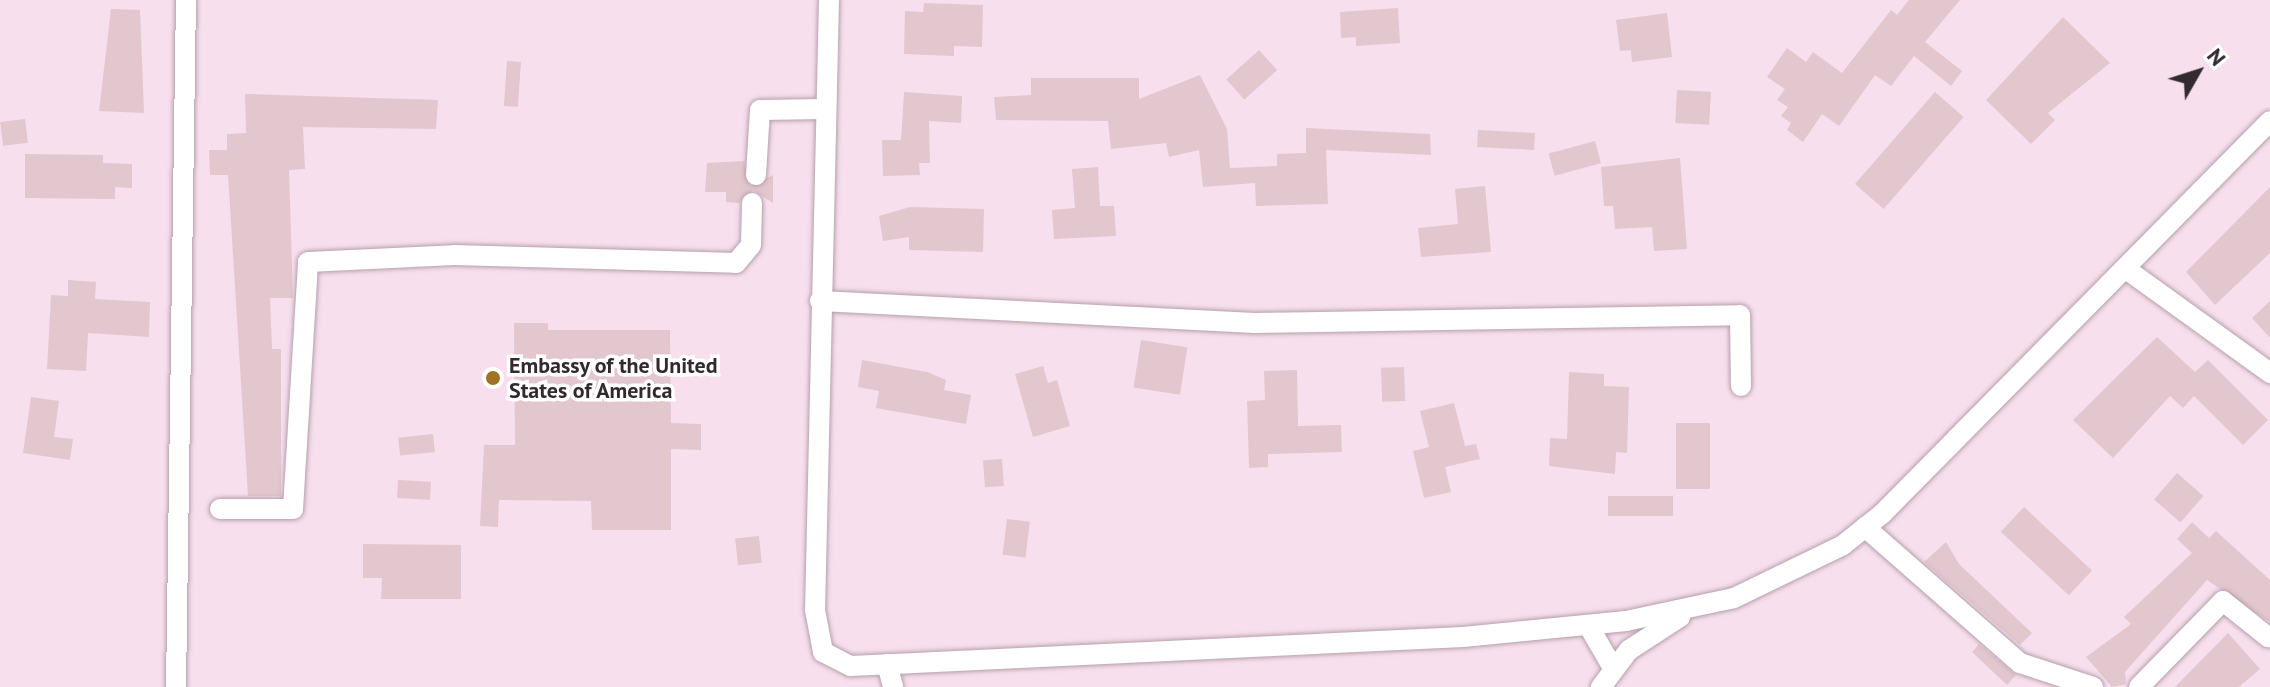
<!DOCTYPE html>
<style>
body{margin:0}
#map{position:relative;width:2270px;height:687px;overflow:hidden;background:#f7dfed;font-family:"PT Sans",sans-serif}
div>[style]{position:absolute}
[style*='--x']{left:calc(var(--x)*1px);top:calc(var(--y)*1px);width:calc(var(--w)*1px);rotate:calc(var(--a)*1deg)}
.building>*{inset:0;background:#e2c7ce;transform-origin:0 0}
.roads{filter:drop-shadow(0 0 2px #b69fac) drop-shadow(0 0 2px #b69fac)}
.minor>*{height:20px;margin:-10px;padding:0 10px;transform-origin:10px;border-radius:10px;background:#fff}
.dots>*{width:22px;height:22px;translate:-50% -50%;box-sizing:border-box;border:4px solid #fff;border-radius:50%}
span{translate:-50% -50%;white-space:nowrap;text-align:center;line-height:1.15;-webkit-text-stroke:7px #fff;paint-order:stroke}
.poi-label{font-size:22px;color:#332a2f;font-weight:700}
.left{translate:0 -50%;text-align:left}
.north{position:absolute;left:2158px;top:32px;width:80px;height:80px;-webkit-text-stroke:6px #fff;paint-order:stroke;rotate:51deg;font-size:22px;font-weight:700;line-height:32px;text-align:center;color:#332a2f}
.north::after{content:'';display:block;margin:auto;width:28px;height:36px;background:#332a2f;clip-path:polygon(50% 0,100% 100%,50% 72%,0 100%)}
</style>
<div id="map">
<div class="building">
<div style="clip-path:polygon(1909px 0,1960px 0,1925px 42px,1962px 71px,1951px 86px,1914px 56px,1891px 86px,1875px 75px,1839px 126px,1822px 114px,1803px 142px,1787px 130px,1791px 123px,1781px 116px,1788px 107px,1777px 100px,1785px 89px,1767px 77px,1787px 48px,1806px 62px,1813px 52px,1842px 73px,1891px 10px,1897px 15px)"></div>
<div style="clip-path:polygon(924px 3px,983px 5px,982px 47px,954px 46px,954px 56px,904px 54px,905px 11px,923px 12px)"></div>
<div style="clip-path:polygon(1398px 8px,1400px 43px,1356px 46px,1356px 37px,1341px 38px,1340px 12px)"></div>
<div style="clip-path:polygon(111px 9px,140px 10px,144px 113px,99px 111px)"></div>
<div style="clip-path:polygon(1667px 13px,1672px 57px,1632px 62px,1631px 50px,1620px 51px,1616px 20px)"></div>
<div style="clip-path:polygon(2063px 17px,2110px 63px,2048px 113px,2055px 120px,2031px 144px,1986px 100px)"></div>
<div style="left:1259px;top:50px;width:27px;height:44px;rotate:48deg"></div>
<div style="left:507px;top:61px;width:14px;height:45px;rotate:4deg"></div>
<div style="clip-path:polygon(1200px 75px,1227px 129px,1230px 168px,1277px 166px,1277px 154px,1306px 153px,1306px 128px,1430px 134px,1431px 155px,1326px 150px,1328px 204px,1256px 206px,1255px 183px,1203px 187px,1199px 150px,1169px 157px,1166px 143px,1111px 149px,1108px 121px,996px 120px,994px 97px,1031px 95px,1031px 78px,1139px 78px,1139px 99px)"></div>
<div style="left:1677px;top:90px;width:34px;height:33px;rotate:3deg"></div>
<div style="clip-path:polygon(904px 92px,962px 96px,961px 123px,929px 121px,930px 163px,919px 163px,920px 175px,883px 176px,882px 140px,901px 140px)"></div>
<div style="left:1935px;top:92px;width:38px;height:122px;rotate:41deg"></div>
<div style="clip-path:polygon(245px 94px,438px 100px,436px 129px,303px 127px,305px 169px,289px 170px,293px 298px,270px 298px,272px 349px,281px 349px,281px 496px,248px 496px,228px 175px,210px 175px,209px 150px,227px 150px,227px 134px,246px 133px)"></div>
<div style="left:25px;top:119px;width:24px;height:25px;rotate:83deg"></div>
<div style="left:1478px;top:130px;width:57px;height:17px;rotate:3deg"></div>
<div style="left:1595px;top:141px;width:23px;height:48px;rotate:75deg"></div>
<div style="clip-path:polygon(25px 154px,103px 155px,103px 163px,132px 164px,132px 188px,115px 187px,115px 199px,25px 198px)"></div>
<div style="clip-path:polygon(1680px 158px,1687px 249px,1654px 251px,1652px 227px,1615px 229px,1613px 206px,1604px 206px,1601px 167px)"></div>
<div style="clip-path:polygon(744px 161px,750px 186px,773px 175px,773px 203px,753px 190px,739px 203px,726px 202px,726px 192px,705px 192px,707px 163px)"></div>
<div style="clip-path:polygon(1098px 167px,1100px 206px,1114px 206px,1116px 236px,1054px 239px,1052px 210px,1075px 208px,1072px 169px)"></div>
<div style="clip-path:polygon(1485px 186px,1491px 252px,1421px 257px,1418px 228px,1458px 224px,1455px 189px)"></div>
<div style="clip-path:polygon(2270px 187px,2270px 253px,2215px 305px,2186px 272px)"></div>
<div style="clip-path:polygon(910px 207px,984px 209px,983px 252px,909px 250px,909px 237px,883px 241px,879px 216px)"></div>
<div style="clip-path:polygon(68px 280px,96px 282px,95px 299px,150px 302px,149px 337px,88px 333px,86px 371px,47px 369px,51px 295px,68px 296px)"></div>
<div style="clip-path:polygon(2270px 301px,2270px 338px,2252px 318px)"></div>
<div style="clip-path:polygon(514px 323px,548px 323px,548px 330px,670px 330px,671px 423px,701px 424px,701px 450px,671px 449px,671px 530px,592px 530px,591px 501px,499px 500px,498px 527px,480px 526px,484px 445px,515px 445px)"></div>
<div style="clip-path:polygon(2157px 337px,2195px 372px,2208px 360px,2268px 420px,2243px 445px,2194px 396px,2183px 408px,2170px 396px,2113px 458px,2073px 420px)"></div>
<div style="left:1141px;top:340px;width:47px;height:48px;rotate:9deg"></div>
<div style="clip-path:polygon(862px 360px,927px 372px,946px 380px,944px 390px,971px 395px,966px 424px,876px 408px,879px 391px,858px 387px)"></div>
<div style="clip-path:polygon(1043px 366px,1048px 383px,1057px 380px,1070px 426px,1033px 437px,1015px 374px)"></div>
<div style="left:1404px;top:367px;width:34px;height:23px;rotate:88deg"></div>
<div style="clip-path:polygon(1297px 370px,1298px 426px,1341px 425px,1342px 452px,1268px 454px,1268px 467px,1249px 468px,1247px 401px,1265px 400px,1264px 371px)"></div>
<div style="clip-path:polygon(1569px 372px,1604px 374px,1604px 386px,1629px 387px,1627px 453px,1616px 452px,1615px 474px,1549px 466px,1550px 438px,1567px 439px)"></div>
<div style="clip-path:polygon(31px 397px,59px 401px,54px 437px,73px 439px,70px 460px,23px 453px)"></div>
<div style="clip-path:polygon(1454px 403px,1465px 446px,1476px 444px,1480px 459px,1445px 467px,1451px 492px,1424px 498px,1413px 451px,1429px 447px,1420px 411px)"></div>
<div style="left:1676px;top:423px;width:34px;height:66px"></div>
<div style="left:433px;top:434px;width:18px;height:35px;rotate:84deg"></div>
<div style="left:1002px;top:459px;width:27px;height:19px;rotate:86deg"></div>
<div style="left:2177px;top:473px;width:35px;height:35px;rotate:41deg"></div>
<div style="left:398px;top:480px;width:33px;height:18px;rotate:3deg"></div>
<div style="left:1608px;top:496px;width:65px;height:20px"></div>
<div style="left:2024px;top:507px;width:93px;height:34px;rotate:43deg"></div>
<div style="left:1007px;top:519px;width:23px;height:36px;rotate:7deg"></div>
<div style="clip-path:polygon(2192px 522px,2209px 538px,2216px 531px,2270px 580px,2270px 622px,2207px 580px,2125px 672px,2126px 684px,2112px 687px,2086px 657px,2131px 624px,2124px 617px,2192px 553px,2177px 539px)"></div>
<div style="left:759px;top:536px;width:27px;height:24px;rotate:84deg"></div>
<div style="clip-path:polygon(1946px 542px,1959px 564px,2032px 633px,2020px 645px,1924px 562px)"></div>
<div style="clip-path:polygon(363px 544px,461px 545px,461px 599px,381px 599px,382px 578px,363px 578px)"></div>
<div style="clip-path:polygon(2228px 633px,2260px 669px,2239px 687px,2175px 687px)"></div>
<div style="clip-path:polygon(1979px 644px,2016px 675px,2007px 685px,1972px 652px)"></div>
</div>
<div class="roads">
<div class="minor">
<div style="--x:829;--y:0;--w:610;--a:91.31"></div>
<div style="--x:815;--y:610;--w:43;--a:79.2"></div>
<div style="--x:823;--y:652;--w:31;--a:27"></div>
<div style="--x:851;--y:666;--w:613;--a:-2.71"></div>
<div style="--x:1463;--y:637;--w:164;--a:-5.6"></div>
<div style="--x:1626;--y:621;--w:110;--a:-12"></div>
<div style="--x:1734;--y:598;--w:121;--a:-25.9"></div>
<div style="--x:1843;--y:545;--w:50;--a:-38.5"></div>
<div style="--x:1882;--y:514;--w:552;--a:-45.37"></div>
<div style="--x:756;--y:175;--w:65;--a:-86.5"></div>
<div style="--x:760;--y:110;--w:65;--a:-0.9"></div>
<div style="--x:2126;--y:269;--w:178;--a:35.8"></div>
<div style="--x:820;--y:301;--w:435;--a:2.9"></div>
<div style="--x:1254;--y:323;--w:486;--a:-0.9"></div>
<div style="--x:1740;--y:315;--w:71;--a:89.2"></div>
<div style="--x:220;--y:509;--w:73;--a:0"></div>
<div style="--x:293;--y:509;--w:247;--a:-86.5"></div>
<div style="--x:308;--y:262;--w:146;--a:-2.7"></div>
<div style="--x:454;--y:255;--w:282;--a:1.6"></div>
<div style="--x:736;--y:263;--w:23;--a:-50"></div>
<div style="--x:751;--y:245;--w:42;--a:-88.6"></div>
<div style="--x:1865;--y:527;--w:206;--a:41.3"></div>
<div style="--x:2020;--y:663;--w:77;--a:18.2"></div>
<div style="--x:1588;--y:625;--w:50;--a:59.8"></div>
<div style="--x:887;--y:664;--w:24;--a:75"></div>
<div style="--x:176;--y:687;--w:687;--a:-89.17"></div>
<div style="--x:1601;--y:687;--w:46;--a:-52.9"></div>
<div style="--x:1629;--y:650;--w:61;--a:-32.9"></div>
<div style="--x:2139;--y:687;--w:120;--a:-45.7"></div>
<div style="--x:2223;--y:601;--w:58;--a:38.7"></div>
</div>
</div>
<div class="dots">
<div style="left:493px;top:378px;background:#9f7323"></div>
</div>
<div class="poi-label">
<span class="left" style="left:509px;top:378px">Embassy of the United<br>States of America</span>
</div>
<div class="north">N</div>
</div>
